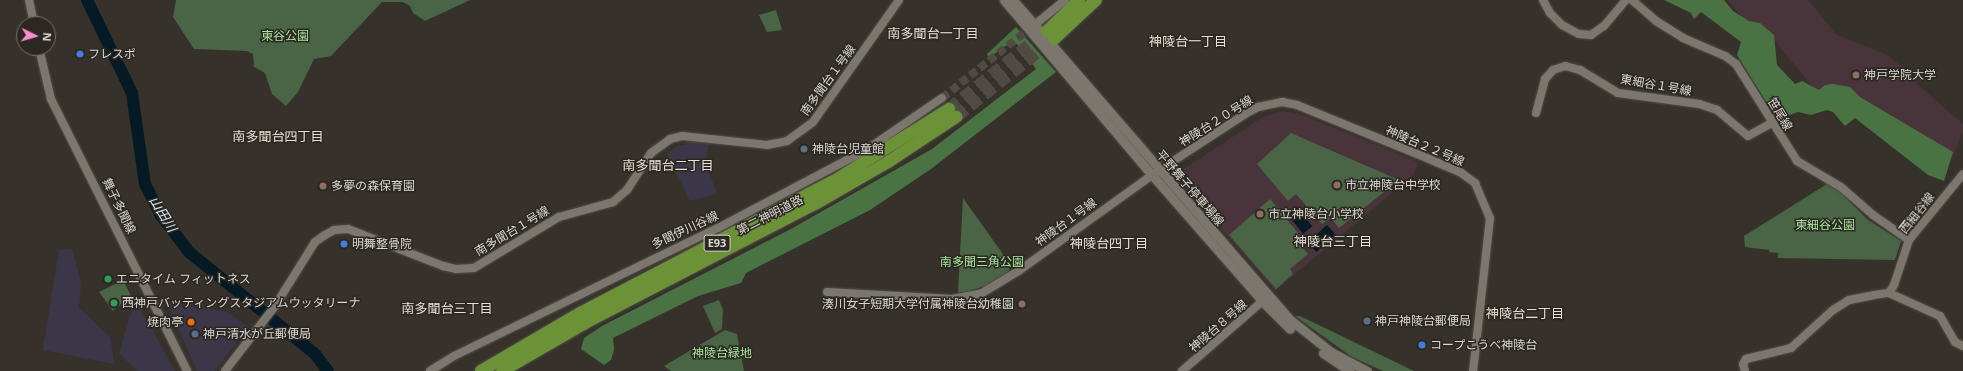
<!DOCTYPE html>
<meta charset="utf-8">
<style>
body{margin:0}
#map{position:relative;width:1963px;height:371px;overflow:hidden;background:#36322b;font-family:"Noto Sans","Noto Sans JP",sans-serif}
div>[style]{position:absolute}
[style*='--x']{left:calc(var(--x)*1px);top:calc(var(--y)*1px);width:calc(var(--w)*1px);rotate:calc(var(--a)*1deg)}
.commercial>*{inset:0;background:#3c3748}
.education>*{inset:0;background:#48343a}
.green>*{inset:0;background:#496545}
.forest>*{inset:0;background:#497343}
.water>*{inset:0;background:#061a25;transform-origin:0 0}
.river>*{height:12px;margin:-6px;padding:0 6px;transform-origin:6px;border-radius:6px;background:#061a25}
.tertiary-tunnel>*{height:8px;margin-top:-4px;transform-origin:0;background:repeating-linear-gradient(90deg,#4f4b44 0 8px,transparent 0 12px)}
.motorway-tunnel>*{height:12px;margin-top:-6px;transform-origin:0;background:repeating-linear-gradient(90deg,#4f4b44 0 12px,transparent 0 18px)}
.roads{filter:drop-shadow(0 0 1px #524f49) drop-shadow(0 0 1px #524f49)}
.tertiary>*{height:8px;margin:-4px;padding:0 4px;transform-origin:4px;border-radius:4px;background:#7b776e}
.secondary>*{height:9px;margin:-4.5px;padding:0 4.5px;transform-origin:4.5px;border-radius:4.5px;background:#7b776e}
.motorway>*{height:12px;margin:-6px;padding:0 6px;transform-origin:6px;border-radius:6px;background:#6c9237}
.dots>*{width:11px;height:11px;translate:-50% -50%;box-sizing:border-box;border:2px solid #2c2821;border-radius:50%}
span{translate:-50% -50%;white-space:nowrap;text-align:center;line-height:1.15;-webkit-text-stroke:3px #2c2821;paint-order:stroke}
.shield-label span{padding:1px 3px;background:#2c2821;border:1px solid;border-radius:3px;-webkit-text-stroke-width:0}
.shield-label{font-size:11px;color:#dad8d3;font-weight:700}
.park-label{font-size:12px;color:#a7e69e}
.poi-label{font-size:12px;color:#dad8d3}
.left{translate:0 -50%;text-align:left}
.right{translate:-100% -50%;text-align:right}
.street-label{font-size:12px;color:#dad8d3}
.neighbourhood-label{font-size:13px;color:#e4e0d6}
.water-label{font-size:13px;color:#d6e7f2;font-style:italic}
.north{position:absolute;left:16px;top:16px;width:40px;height:40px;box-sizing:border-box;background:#2c2821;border:1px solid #726e68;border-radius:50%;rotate:95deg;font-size:11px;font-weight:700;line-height:16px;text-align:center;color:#dad8d3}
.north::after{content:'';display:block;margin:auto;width:14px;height:18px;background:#f890cc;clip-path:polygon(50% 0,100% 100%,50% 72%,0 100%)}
</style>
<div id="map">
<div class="commercial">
<div style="clip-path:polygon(686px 141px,709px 144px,705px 161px,717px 194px,690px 201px,667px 154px,679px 145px,685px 145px)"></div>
<div style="clip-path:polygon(72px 249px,81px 284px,79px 308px,110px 337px,114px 364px,43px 350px,59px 250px)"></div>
<div style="clip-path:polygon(135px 299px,175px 371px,137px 371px,119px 353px)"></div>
<div style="clip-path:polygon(167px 302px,227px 312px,248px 327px,215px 371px,197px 371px)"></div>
</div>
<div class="education">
<div style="clip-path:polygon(1728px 0,1808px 0,1837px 35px,1885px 54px,1904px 68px,1915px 82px,1963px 124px,1963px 132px,1952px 159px,1817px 92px,1764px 28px,1750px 27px)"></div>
<div style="clip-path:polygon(1283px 111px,1298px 113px,1418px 162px,1414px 174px,1275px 291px,1181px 182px,1182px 170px,1263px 117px)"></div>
</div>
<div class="green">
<div style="clip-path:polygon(176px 0,470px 0,425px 21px,413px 13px,410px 6px,403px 2px,382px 2px,331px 56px,314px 59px,298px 92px,286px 106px,272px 94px,265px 73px,254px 67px,253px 54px,247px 51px,194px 49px,173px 17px)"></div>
<div style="clip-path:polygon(776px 10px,782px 30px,767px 32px,759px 15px)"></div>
<div style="clip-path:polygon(1291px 133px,1399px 180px,1339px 228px,1331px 218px,1322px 224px,1296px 194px,1288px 201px,1257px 164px)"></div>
<div style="clip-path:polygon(1827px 184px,1839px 191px,1868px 220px,1901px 241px,1895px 260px,1778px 258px,1778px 253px,1769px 252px,1769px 250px,1745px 247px,1744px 236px)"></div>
<div style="clip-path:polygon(963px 198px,1010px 264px,1009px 271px,985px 286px,966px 292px,958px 292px)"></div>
<div style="clip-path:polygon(1270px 199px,1303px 239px,1299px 243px,1308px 254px,1290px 269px,1293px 274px,1276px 289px,1229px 235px)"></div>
<div style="clip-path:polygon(123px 280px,131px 296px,113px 311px,99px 292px)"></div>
<div style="clip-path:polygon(719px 300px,723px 310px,722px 329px,715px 333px,703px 306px)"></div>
<div style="clip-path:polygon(1295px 316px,1300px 316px,1414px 371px,1383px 371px,1352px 357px)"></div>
<div style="clip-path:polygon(725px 330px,737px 334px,744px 371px,671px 371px,664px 366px)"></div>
</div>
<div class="forest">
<div style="clip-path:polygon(1664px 0,1724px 0,1733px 11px,1749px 21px,1760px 23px,1774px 35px,1777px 65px,1795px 84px,1802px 81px,1819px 90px,1825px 85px,1833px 84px,1850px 87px,1860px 97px,1953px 152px,1944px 181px,1928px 175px,1855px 118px,1845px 126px,1833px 112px,1827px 110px,1811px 115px,1798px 112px,1789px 115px,1773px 113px,1737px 55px,1741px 42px,1701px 12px,1694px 19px,1691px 13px)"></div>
<div style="clip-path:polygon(1016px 27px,1056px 72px,931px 169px,870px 210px,746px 273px,741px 283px,698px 296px,613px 338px,614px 350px,611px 360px,604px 365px,581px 349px,584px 338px,602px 326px,789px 230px,932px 149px,1036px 69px,1017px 44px,1005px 46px,989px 58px,987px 54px)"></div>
</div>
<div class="water">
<div style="left:1296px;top:206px;width:26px;height:12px;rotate:51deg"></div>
<div style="left:1327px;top:225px;width:13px;height:26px;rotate:48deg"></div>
</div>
<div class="river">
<div style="--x:87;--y:0;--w:103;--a:64.2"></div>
<div style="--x:132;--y:93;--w:92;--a:81.9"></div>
<div style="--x:145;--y:184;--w:34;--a:63"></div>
<div style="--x:160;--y:214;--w:48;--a:52.7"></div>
<div style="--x:189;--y:252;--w:162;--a:39"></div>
<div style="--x:315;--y:354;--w:21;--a:53"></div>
</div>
<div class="tertiary-tunnel">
<div style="--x:942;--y:98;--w:116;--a:-38.4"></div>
</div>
<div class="motorway-tunnel">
<div style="--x:949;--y:109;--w:123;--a:-38.7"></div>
<div style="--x:956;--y:117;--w:124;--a:-38.4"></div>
</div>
<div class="roads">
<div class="tertiary">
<div style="--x:29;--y:0;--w:25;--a:78"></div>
<div style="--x:1543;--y:0;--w:15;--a:62"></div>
<div style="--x:1550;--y:13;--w:17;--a:45"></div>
<div style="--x:1562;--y:25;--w:19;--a:28"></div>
<div style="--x:1579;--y:34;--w:12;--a:5"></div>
<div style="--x:1591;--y:35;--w:16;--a:-35"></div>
<div style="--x:1604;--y:26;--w:34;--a:-50"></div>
<div style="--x:1632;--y:0;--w:32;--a:41"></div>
<div style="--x:1656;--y:21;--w:32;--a:32"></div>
<div style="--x:1683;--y:38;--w:46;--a:23.2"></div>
<div style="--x:1725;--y:56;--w:14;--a:36"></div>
<div style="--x:1736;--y:64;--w:115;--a:57.8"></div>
<div style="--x:1797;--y:161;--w:51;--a:30.6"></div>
<div style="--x:1841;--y:187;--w:43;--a:41.2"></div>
<div style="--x:1873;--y:215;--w:44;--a:34.8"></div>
<div style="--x:1038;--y:22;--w:35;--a:-39"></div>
<div style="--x:39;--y:48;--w:52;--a:76.8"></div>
<div style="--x:51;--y:99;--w:304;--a:63.4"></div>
<div style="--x:1536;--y:113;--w:35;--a:-75"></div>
<div style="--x:1545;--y:79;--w:12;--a:-48"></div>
<div style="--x:1553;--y:70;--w:13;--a:-18"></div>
<div style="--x:1565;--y:66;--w:16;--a:15"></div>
<div style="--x:1580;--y:70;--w:44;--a:31.2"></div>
<div style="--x:1618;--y:93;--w:82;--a:7.7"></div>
<div style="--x:1699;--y:104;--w:19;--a:18"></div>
<div style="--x:1717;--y:110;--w:40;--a:40"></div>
<div style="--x:1748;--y:136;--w:26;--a:-29"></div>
<div style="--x:827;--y:292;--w:125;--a:3.2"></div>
<div style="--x:952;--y:299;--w:31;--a:-11"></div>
<div style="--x:982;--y:293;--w:44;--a:-31.2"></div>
<div style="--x:1020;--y:270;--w:170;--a:-35.7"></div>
<div style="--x:1158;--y:171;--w:104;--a:-33.2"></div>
<div style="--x:1245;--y:114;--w:15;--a:-28"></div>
<div style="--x:1258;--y:107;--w:25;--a:-12"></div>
<div style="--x:1282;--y:102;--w:15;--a:11"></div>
<div style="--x:1297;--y:105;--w:143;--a:22.2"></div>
<div style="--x:1429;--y:159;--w:34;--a:23"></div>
<div style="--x:1460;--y:172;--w:19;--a:36"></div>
<div style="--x:1475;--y:183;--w:38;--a:67"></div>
<div style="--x:1490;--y:218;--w:154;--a:96.3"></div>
<div style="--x:1889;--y:293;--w:9;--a:-58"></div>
<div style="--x:1894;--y:285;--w:47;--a:-71.6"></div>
<div style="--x:1909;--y:240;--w:85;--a:-50.7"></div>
<div style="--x:225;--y:371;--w:82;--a:-52.4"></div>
<div style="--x:275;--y:306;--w:75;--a:-58"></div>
<div style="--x:315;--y:242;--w:12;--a:-35"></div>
<div style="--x:325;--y:235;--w:10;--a:-29"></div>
<div style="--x:334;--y:230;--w:14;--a:-4"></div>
<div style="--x:348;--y:229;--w:102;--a:21.3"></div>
<div style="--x:443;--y:266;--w:13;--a:13"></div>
<div style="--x:456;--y:269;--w:18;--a:-3"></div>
<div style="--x:474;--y:268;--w:99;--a:-31"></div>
<div style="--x:559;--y:217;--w:56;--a:-15.5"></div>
<div style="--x:613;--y:202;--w:18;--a:-41"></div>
<div style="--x:627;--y:190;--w:44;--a:-57"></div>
<div style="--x:651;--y:153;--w:24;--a:-36"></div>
<div style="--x:670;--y:139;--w:12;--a:-14"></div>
<div style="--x:682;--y:136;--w:85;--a:6"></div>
<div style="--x:767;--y:145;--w:20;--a:-11"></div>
<div style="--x:787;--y:141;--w:32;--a:-36"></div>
<div style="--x:813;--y:122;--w:149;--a:-54.8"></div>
<div style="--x:430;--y:371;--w:28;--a:-32"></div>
<div style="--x:454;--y:356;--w:293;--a:-25.9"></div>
<div style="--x:718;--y:228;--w:167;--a:-27.8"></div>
<div style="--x:866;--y:150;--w:92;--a:-34.4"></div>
<div style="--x:1182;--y:371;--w:113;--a:-41"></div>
<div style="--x:1745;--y:371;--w:7;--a:-106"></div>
<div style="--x:1743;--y:364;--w:6;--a:-59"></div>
<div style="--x:1746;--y:359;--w:46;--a:-13.7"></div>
<div style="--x:1791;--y:348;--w:57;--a:-42.1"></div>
<div style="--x:1833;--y:310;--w:19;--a:-32"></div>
<div style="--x:1849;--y:300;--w:25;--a:-11"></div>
<div style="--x:1874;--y:295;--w:15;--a:-8"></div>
<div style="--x:1889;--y:293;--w:56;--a:24.3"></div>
<div style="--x:1940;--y:316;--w:30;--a:60"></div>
<div style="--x:1955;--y:342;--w:9;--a:27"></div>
</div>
<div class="secondary">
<div style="--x:1004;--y:0;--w:229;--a:49.8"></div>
<div style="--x:1152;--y:175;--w:169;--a:48.8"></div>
<div style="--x:1263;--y:302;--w:38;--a:45"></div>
<div style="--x:1013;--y:0;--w:420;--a:49.1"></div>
<div style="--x:1288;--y:318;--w:55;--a:38.3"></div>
<div style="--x:1331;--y:352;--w:41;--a:27.8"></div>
<div style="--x:1323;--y:353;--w:32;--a:34"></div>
</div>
<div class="motorway">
<div style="--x:1047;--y:31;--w:45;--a:-44.1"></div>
<div style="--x:1054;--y:39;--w:57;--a:-42.9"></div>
<div style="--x:481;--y:371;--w:115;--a:-30.4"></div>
<div style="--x:580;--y:313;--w:286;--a:-27.5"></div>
<div style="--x:834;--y:181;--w:136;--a:-32.1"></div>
<div style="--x:502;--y:371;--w:96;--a:-30"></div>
<div style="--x:585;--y:323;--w:259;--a:-27.4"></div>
<div style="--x:815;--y:204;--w:84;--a:-29.9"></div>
<div style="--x:888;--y:162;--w:82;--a:-33.5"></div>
</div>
</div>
<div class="dots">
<div style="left:80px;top:54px;background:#3f7fe0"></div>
<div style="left:1856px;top:75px;background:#8d6e63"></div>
<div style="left:804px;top:149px;background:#5c6f8a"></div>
<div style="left:1337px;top:185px;background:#8d6e63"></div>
<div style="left:323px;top:186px;background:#8d6e63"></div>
<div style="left:1260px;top:214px;background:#8d6e63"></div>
<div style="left:344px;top:244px;background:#3f7fe0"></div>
<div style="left:108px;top:279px;background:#2e9e5b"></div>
<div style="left:114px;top:303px;background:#2e9e5b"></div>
<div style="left:1022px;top:304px;background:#8d6e63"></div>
<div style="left:1367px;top:321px;background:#5c6f8a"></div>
<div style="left:191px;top:322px;background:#e8710a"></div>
<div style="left:195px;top:334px;background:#5c6f8a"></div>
<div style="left:1422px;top:345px;background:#3f7fe0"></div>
</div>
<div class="shield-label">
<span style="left:717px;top:243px">E93</span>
</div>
<div class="park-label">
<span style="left:285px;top:36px">東谷公園</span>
<span style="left:1825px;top:225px">東細谷公園</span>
<span style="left:982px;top:262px">南多聞三角公園</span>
<span style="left:722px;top:353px">神陵台緑地</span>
</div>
<div class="poi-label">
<span class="left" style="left:88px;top:54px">フレスポ</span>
<span class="left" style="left:1864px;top:75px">神戸学院大学</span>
<span class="left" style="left:812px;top:149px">神陵台児童館</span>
<span class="left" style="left:1345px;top:185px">市立神陵台中学校</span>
<span class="left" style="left:331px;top:186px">多夢の森保育園</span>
<span class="left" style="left:1268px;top:214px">市立神陵台小学校</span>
<span class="left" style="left:352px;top:244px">明舞整骨院</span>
<span class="left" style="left:116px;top:279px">エニタイム フィットネス</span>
<span class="left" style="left:122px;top:303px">西神戸バッティングスタジアムウッタリーナ</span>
<span class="right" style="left:1014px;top:304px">湊川女子短期大学付属神陵台幼稚園</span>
<span class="left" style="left:1375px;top:321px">神戸神陵台郵便局</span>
<span class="right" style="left:183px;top:322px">焼肉亭</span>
<span class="left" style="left:203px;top:334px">神戸清水が丘郵便局</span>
<span class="left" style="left:1430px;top:345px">コープこうべ神陵台</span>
</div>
<div class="street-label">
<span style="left:828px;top:80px;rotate:-54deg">南多聞台１号線</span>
<span style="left:1656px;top:85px;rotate:10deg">東細谷１号線</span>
<span style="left:1780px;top:114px;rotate:59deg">笹尾線</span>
<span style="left:1216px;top:121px;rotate:-32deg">神陵台２０号線</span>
<span style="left:1425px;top:146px;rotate:23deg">神陵台２２号線</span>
<span style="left:1190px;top:188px;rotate:49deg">平野舞子停車場線</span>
<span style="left:119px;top:206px;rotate:64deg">舞子多聞線</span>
<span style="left:1917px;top:213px;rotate:-52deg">西細谷線</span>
<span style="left:770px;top:215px;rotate:-27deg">第二神明道路</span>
<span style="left:1066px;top:222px;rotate:-36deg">神陵台１号線</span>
<span style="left:685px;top:230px;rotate:-25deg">多聞伊川谷線</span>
<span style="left:512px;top:231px;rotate:-31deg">南多聞台１号線</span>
<span style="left:1218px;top:326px;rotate:-41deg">神陵台８号線</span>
</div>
<div class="neighbourhood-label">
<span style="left:933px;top:33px">南多聞台一丁目</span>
<span style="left:1188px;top:41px">神陵台一丁目</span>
<span style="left:278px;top:136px">南多聞台四丁目</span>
<span style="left:668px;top:165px">南多聞台二丁目</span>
<span style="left:1333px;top:241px">神陵台三丁目</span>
<span style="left:1109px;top:243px">神陵台四丁目</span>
<span style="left:447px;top:308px">南多聞台三丁目</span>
<span style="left:1525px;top:313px">神陵台二丁目</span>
</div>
<div class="water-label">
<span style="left:163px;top:214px;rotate:58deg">山田川</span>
</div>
<div class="north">N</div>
</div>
